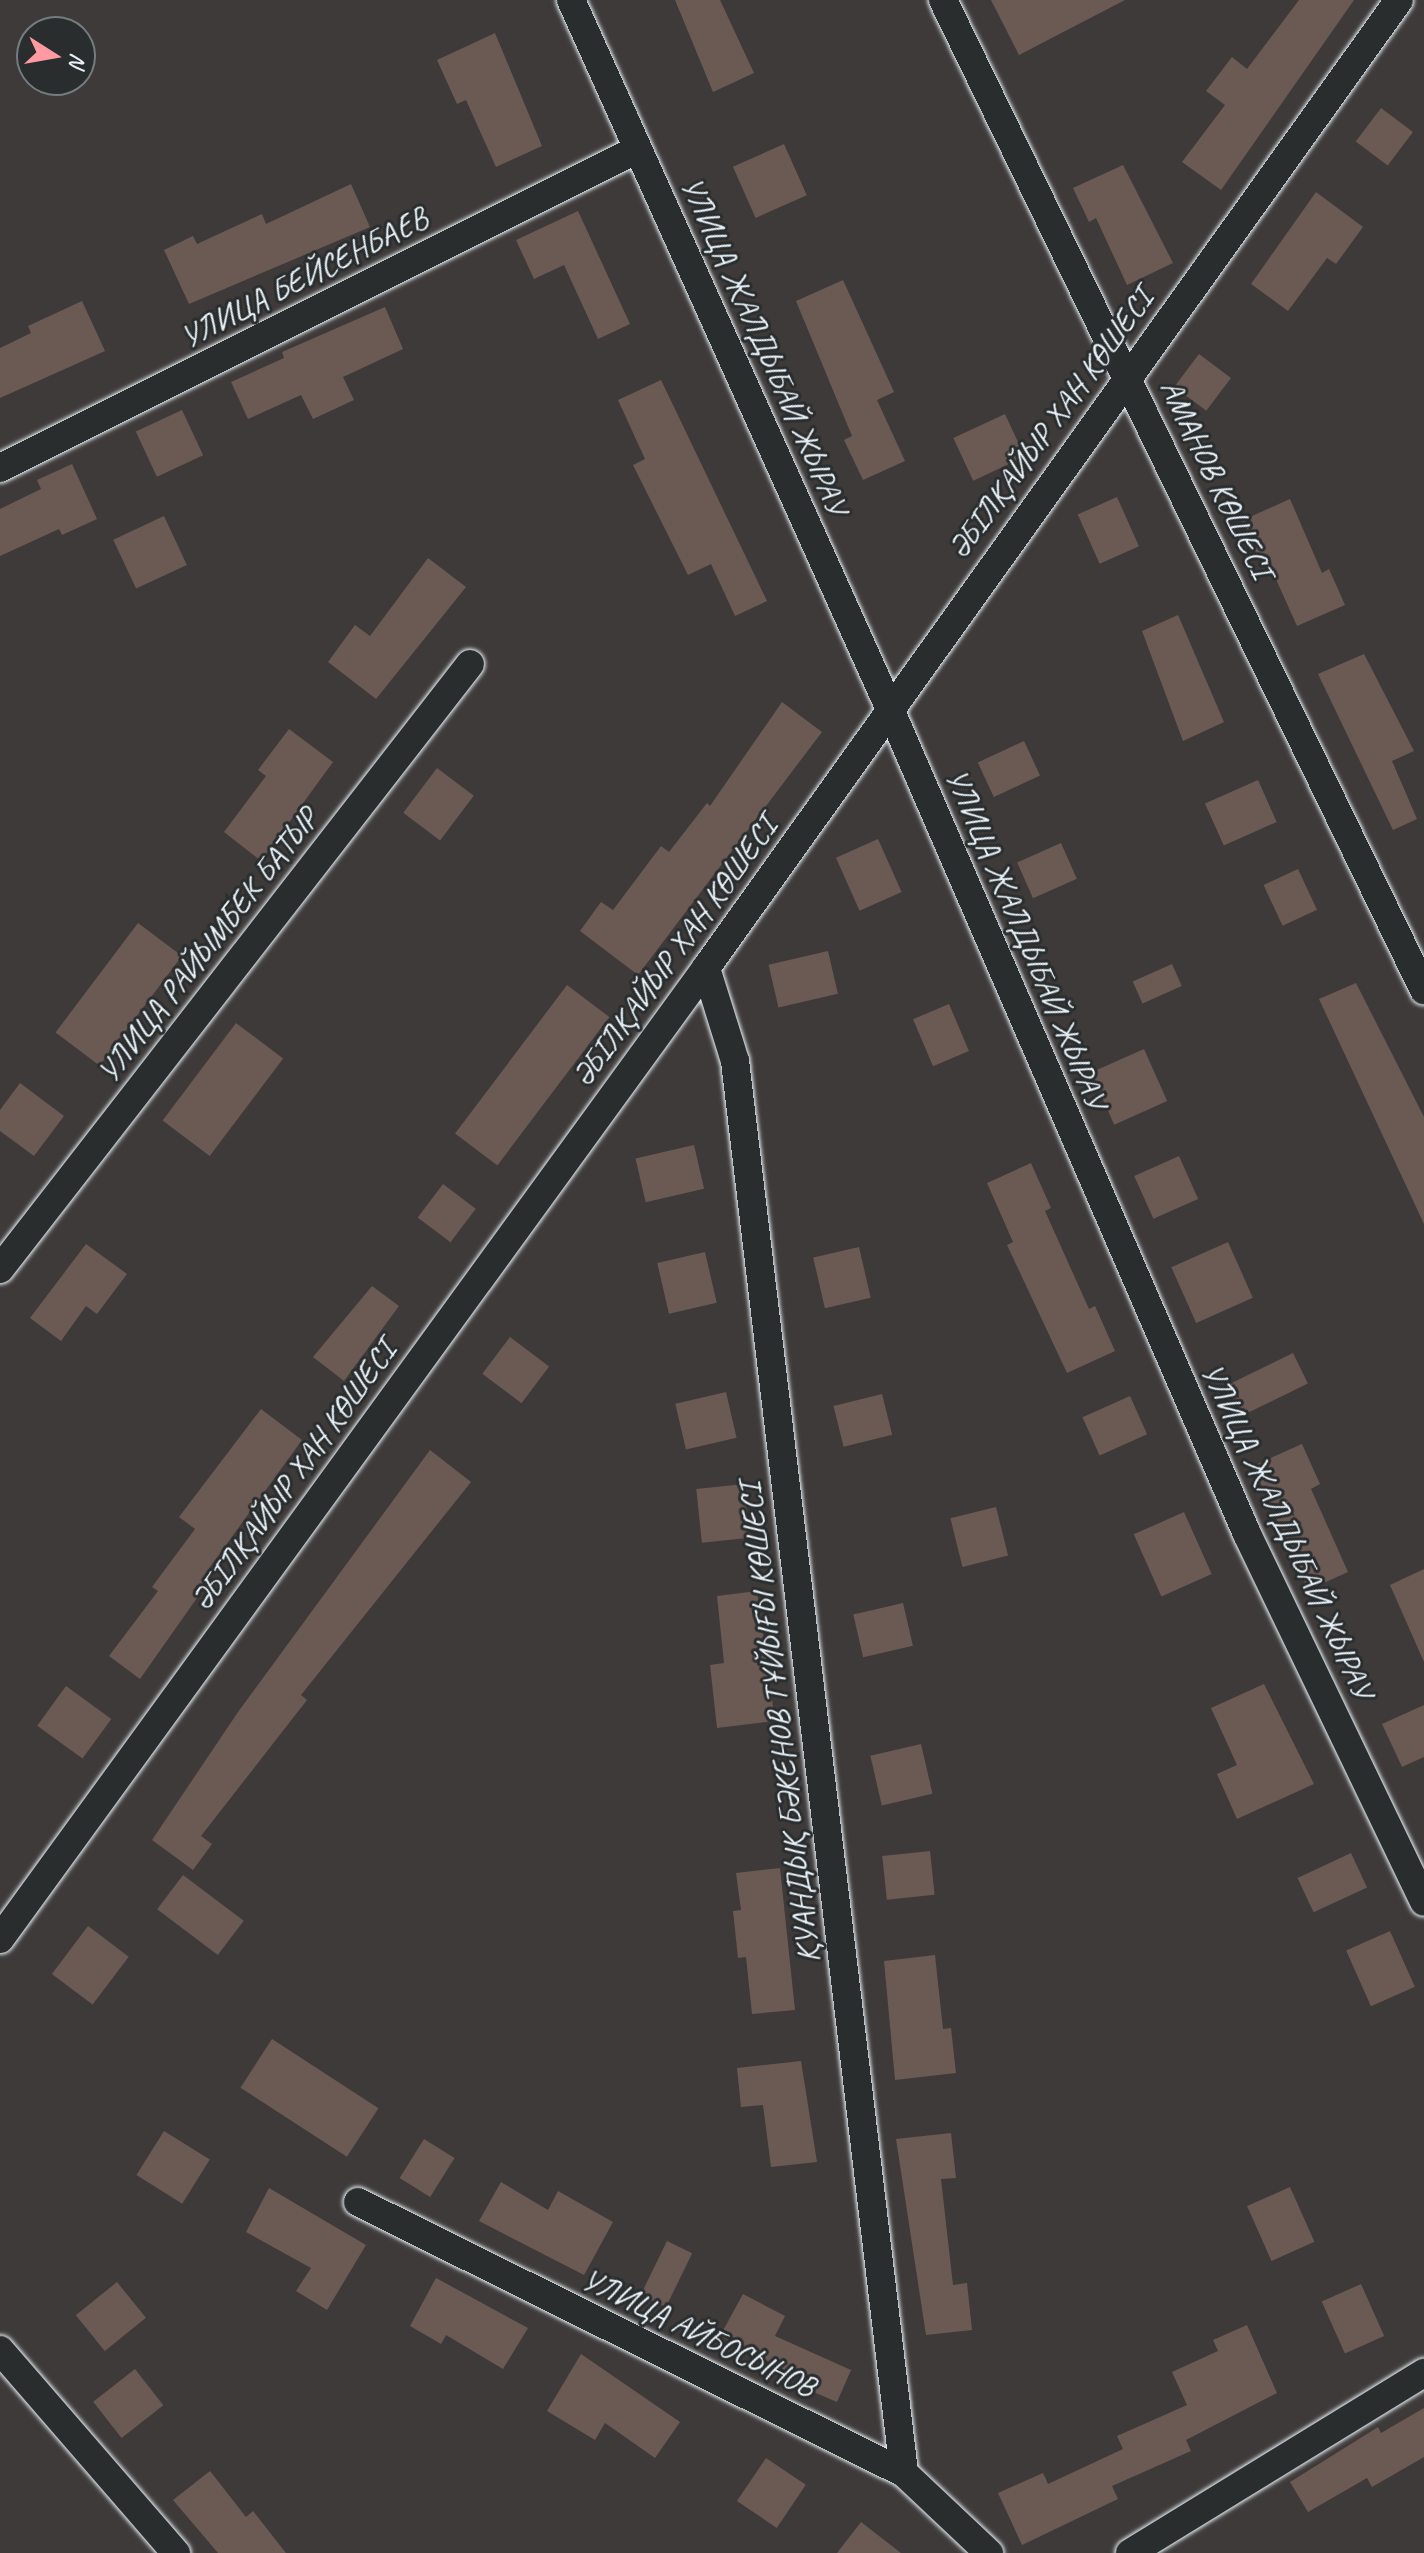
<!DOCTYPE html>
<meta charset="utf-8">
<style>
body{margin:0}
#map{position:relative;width:1424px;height:2553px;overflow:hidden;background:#3e3a39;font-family:Caveat,sans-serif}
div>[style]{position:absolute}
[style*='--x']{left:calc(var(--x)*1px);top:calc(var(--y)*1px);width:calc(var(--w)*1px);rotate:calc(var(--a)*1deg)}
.building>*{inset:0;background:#6b5a53;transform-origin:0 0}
.roads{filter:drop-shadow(0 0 2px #e8f1f8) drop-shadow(0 0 2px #e8f1f8)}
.minor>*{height:28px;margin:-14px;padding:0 14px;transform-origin:14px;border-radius:14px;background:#2a2d2e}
span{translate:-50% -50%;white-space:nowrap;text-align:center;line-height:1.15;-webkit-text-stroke:6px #2a2d2e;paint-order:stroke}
.street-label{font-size:32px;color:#e8f1f8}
.north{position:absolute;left:16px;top:16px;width:80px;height:80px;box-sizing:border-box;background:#2a2d2e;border:2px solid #767b7f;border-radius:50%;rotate:101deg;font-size:22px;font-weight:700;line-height:32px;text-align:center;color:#e8f1f8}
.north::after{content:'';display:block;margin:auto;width:28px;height:36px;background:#ff9aa2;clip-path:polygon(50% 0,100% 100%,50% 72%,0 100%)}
</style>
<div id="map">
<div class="building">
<div style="clip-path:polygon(675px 0,720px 0,754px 73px,713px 92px)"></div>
<div style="clip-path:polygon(991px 0,1125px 0,1019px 55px)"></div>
<div style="clip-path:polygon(1299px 0,1354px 0,1221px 190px,1182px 162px,1225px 105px,1206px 91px,1232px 57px,1247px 69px)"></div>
<div style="clip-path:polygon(495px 33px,542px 146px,496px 167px,466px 100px,457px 104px,437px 60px)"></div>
<div style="left:1381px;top:108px;width:40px;height:42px;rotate:37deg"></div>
<div style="left:784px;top:144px;width:56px;height:56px;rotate:66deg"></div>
<div style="clip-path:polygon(1123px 165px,1173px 263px,1127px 285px,1096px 218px,1089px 222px,1073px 188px)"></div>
<div style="clip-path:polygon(351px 184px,370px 227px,189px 304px,164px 250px,193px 236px,197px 244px,262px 214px,266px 224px)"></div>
<div style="clip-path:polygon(1316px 192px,1363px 227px,1336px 264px,1327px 258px,1288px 311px,1251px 284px)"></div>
<div style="clip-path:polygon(578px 211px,630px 324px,598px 339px,564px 265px,534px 279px,516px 240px)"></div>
<div style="clip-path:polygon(843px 280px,894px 392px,877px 400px,905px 461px,863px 480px,844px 440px,852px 436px,796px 301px)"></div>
<div style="clip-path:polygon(82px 301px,105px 351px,0 398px,0 348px,31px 333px,28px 326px)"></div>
<div style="clip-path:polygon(385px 307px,403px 349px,343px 377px,354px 400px,313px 419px,301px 395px,248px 419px,231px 382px,284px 358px,282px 352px)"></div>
<div style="left:1199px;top:354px;width:40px;height:41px;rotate:37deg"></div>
<div style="clip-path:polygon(661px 380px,767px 601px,735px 616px,711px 564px,688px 575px,633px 465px,645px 459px,618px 400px)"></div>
<div style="left:182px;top:410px;width:50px;height:51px;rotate:65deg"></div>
<div style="left:1005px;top:414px;width:47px;height:57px;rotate:65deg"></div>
<div style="clip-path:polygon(72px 464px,97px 519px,62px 535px,59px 529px,0 556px,0 509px,41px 489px,37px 480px)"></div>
<div style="left:1117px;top:497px;width:54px;height:43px;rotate:66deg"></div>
<div style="clip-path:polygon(1290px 499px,1322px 573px,1329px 569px,1345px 605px,1297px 626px,1266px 557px,1259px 560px,1241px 521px)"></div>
<div style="left:164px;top:516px;width:54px;height:56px;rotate:65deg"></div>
<div style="clip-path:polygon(428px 558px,466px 587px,376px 699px,328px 662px,355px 625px,370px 636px)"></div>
<div style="clip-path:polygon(1178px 615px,1224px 722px,1183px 741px,1142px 631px)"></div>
<div style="clip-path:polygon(1364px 654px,1414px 751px,1392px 761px,1417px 819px,1393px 830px,1318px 674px)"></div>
<div style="clip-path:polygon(782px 702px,822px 732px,638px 975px,580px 931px,601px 902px,613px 910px,661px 846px,669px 852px,707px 803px,710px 806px)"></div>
<div style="clip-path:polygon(289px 729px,333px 762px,261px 861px,224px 832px,266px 776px,258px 770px)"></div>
<div style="left:1024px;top:741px;width:38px;height:51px;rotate:65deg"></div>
<div style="left:437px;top:768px;width:46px;height:56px;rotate:37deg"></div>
<div style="left:1258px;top:780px;width:46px;height:58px;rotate:66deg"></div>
<div style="left:878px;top:839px;width:58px;height:46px;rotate:66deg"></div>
<div style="left:1061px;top:843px;width:39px;height:48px;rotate:66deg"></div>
<div style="left:1298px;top:869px;width:45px;height:38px;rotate:65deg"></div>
<div style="left:138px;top:923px;width:55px;height:137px;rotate:37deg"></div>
<div style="left:828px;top:951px;width:44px;height:61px;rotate:77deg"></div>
<div style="left:1172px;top:964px;width:24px;height:43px;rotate:66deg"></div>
<div style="clip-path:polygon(1356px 983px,1424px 1117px,1424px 1224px,1319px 999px)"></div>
<div style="left:567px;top:985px;width:53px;height:186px;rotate:37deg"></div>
<div style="left:949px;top:1004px;width:51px;height:39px;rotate:67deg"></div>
<div style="left:236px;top:1023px;width:59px;height:122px;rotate:37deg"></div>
<div style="left:1144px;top:1049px;width:57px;height:58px;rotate:66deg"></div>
<div style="clip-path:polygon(20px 1083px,64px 1116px,34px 1156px,0 1131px,0 1110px)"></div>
<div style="left:694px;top:1145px;width:45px;height:60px;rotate:77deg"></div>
<div style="left:1179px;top:1156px;width:47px;height:49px;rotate:66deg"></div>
<div style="clip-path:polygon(1031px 1163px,1051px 1208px,1045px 1211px,1089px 1309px,1095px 1306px,1115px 1351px,1067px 1373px,1007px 1245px,1013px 1242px,987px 1183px)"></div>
<div style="left:443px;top:1184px;width:41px;height:42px;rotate:37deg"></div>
<div style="left:1228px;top:1242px;width:61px;height:62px;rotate:66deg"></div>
<div style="clip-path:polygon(86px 1244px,127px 1274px,97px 1314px,86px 1306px,61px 1341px,30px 1318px)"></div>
<div style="left:859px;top:1247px;width:52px;height:47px;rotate:77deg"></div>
<div style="left:705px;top:1252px;width:52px;height:49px;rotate:77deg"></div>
<div style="clip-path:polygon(372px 1286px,399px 1306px,344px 1381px,313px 1357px)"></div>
<div style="left:510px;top:1337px;width:49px;height:46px;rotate:37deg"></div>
<div style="left:1293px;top:1353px;width:34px;height:86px;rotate:64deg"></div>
<div style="left:726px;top:1392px;width:47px;height:52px;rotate:77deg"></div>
<div style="left:882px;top:1394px;width:42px;height:50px;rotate:76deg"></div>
<div style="left:1130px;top:1396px;width:42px;height:52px;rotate:66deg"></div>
<div style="clip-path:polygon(261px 1409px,302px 1440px,205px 1574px,211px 1578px,140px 1679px,109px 1656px,158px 1591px,152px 1587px,195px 1529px,179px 1517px)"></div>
<div style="clip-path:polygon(1302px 1444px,1320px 1484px,1311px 1489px,1348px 1572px,1308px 1590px,1253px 1466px)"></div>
<div style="clip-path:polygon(430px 1450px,471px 1482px,301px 1695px,307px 1700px,201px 1836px,212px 1844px,193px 1870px,152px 1840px,238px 1712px)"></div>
<div style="left:744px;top:1484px;width:54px;height:48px;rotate:84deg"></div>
<div style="left:996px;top:1507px;width:50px;height:47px;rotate:76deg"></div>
<div style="left:1184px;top:1512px;width:68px;height:55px;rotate:66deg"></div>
<div style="clip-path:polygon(1424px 1569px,1424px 1662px,1390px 1585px)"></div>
<div style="clip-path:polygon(757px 1591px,775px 1721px,717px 1728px,710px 1665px,724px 1663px,717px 1596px)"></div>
<div style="left:903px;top:1603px;width:44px;height:51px;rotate:77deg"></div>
<div style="clip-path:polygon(1264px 1684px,1314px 1784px,1237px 1819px,1217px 1774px,1237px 1765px,1211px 1708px)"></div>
<div style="left:66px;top:1686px;width:56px;height:49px;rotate:36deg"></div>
<div style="clip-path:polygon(1424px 1705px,1424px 1757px,1402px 1767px,1382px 1724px)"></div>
<div style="left:921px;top:1744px;width:51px;height:52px;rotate:77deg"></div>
<div style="left:930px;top:1851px;width:44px;height:48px;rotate:84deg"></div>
<div style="left:1351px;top:1853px;width:38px;height:59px;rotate:65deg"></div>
<div style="clip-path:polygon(780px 1868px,795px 2010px,752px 2014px,746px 1957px,738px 1958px,733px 1911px,741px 1910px,736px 1873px)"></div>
<div style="left:183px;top:1875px;width:76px;height:43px;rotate:37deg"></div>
<div style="left:88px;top:1926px;width:51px;height:60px;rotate:37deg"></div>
<div style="left:1390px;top:1931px;width:61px;height:48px;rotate:66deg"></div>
<div style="clip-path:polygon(935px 1955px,943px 2029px,951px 2028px,956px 2073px,895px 2080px,884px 1961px)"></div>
<div style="left:272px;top:2039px;width:127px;height:58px;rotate:33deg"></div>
<div style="clip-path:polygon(801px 2061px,817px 2162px,771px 2167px,763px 2105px,741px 2107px,737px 2068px)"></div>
<div style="left:164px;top:2131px;width:54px;height:52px;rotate:32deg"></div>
<div style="clip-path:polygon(951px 2133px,956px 2178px,941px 2179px,953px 2285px,967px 2283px,972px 2330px,926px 2335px,896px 2139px)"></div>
<div style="left:424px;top:2139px;width:36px;height:46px;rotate:32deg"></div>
<div style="clip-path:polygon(501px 2182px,548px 2210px,558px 2191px,613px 2222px,584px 2275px,479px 2221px)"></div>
<div style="left:1290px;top:2187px;width:60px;height:47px;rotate:66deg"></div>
<div style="clip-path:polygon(269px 2188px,366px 2245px,327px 2310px,296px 2291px,311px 2268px,246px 2232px)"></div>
<div style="left:667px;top:2241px;width:28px;height:60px;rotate:26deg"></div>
<div style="clip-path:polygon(436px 2278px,528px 2328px,503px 2369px,446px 2335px,441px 2344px,410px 2326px)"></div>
<div style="left:117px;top:2282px;width:46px;height:53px;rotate:51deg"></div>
<div style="left:1361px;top:2284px;width:57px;height:43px;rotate:66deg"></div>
<div style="clip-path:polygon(743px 2294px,785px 2316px,775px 2336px,851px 2370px,837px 2402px,797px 2385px,800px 2378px,720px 2336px)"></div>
<div style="clip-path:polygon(1247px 2325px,1277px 2393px,1186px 2440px,1191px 2451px,1112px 2486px,1118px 2499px,1022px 2545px,998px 2493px,1043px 2473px,1048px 2484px,1123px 2449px,1117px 2436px,1187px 2405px,1172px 2372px,1218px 2351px,1213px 2340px)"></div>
<div style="clip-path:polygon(581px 2354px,680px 2422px,655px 2458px,605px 2423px,595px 2440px,547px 2411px)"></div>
<div style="left:135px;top:2369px;width:46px;height:53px;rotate:52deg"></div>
<div style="clip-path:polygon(1424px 2408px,1424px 2457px,1372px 2487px,1367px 2478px,1308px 2512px,1290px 2482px,1378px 2427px,1381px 2433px)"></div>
<div style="left:766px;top:2458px;width:48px;height:52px;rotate:34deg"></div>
<div style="clip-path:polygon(210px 2471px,246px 2517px,253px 2511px,286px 2553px,218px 2553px,173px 2500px)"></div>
<div style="clip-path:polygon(861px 2522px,901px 2553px,837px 2553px)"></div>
</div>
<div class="roads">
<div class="minor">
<div style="--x:571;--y:0;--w:777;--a:65.78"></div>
<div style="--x:890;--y:709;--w:899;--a:66.6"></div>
<div style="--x:1247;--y:1534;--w:408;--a:64.3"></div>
<div style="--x:943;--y:0;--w:1101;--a:64.09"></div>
<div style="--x:0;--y:468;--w:713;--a:-26.57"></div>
<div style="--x:706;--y:968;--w:97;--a:72.7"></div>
<div style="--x:735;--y:1061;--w:1422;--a:83.17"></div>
<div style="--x:0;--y:1269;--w:766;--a:-52.16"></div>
<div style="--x:0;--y:1939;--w:1201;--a:-53.98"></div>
<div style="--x:706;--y:968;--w:1190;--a:-54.4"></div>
<div style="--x:358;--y:2202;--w:610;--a:26.4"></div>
<div style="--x:904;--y:2473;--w:117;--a:43.3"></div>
<div style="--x:0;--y:2350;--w:269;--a:49.1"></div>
<div style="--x:1130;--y:2553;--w:345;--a:-31.5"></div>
</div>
</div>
<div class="street-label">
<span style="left:304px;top:278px;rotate:-27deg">УЛИЦА БЕЙСЕНБАЕВ</span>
<span style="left:764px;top:346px;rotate:66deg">УЛИЦА ЖАЛДЫБАЙ ЖЫРАУ</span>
<span style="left:1051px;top:424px;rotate:-54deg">ӘБІЛҚАЙЫР ХАН КӨШЕСІ</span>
<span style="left:1216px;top:479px;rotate:64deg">АМАНОВ КӨШЕСІ</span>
<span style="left:1026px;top:939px;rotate:67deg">УЛИЦА ЖАЛДЫБАЙ ЖЫРАУ</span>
<span style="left:208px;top:946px;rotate:-52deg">УЛИЦА РАЙЫМБЕК БАТЫР</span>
<span style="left:675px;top:952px;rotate:-54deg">ӘБІЛҚАЙЫР ХАН КӨШЕСІ</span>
<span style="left:294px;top:1476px;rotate:-54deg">ӘБІЛҚАЙЫР ХАН КӨШЕСІ</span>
<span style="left:1287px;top:1531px;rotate:65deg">УЛИЦА ЖАЛДЫБАЙ ЖЫРАУ</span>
<span style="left:780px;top:1723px;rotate:-97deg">ҚУАНДЫҚ БӘКЕНОВ ТҰЙЫҒЫ КӨШЕСІ</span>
<span style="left:698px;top:2333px;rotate:26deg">УЛИЦА АЙБОСЫНОВ</span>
</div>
<div class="north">N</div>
</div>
